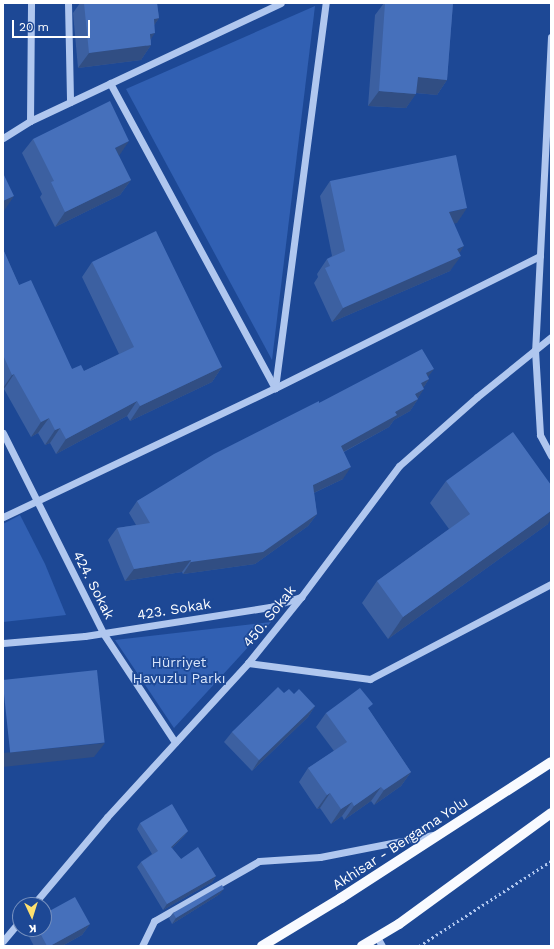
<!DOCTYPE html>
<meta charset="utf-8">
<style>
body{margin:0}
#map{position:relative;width:554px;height:949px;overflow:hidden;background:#1d4895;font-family:"Work Sans",sans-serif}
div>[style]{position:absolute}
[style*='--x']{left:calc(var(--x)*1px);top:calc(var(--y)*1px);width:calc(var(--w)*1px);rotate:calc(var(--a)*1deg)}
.green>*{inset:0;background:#3160b3}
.path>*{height:2.5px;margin-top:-1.25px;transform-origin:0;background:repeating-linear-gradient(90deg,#b0c7ef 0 2px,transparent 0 5px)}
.minor>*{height:7px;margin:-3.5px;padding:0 3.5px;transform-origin:3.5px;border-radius:3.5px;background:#b0c7ef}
.major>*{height:10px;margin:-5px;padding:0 5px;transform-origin:5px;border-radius:5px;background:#f8faff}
.wall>*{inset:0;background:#3c60a1}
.shaded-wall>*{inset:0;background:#314e83}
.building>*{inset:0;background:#4670bb;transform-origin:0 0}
span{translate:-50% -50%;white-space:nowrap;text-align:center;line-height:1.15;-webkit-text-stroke:3.5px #1d4895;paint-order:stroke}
.street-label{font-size:14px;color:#fff}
.park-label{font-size:14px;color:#d7e4fa}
.frame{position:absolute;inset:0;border:4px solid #fff;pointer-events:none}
.north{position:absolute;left:12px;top:897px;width:40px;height:40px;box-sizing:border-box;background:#1d4895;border:1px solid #7791bf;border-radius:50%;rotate:176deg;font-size:11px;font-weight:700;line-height:16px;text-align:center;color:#fff}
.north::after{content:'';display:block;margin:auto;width:14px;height:18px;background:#fee06f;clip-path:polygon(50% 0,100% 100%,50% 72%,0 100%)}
.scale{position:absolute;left:12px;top:20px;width:78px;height:18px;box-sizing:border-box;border:2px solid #fff;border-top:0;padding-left:5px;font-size:12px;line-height:14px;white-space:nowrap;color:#fff;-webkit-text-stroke:3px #1d4895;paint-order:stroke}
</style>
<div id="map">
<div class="green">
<div style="clip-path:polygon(315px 6px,272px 360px,126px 89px)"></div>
<div style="clip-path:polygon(20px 515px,45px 564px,66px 615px,3px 622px,3px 524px)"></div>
<div style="clip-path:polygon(271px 622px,174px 728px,115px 640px)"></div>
</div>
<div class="path">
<div style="--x:419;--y:946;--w:157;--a:-32.8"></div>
</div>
<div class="minor">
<div style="--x:68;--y:3;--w:99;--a:88.8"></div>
<div style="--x:551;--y:37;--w:313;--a:92.9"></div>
<div style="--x:535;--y:350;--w:85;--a:86.6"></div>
<div style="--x:540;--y:435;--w:24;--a:62"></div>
<div style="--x:110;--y:83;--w:347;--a:61.6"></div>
<div style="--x:30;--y:121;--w:118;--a:-89.5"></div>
<div style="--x:3;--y:138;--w:32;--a:-32"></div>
<div style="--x:30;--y:121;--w:277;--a:-25.2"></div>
<div style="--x:275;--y:388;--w:388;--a:-82.5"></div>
<div style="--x:3;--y:433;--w:224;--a:63.4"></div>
<div style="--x:103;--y:633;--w:131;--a:56.6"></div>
<div style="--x:3;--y:517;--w:301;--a:-25.4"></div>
<div style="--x:275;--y:388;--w:296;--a:-26.5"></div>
<div style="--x:3;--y:643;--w:82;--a:-4.9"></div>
<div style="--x:85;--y:636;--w:187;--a:-8.9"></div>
<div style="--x:270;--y:607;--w:33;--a:-18"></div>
<div style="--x:248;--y:663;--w:123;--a:7.5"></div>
<div style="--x:370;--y:679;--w:204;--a:-27.7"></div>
<div style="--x:33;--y:905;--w:115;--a:-49.9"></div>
<div style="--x:107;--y:817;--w:209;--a:-47.5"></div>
<div style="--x:248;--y:663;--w:85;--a:-51.2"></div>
<div style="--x:301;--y:597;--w:164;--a:-53.2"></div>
<div style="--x:399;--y:466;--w:104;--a:-41.5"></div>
<div style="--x:477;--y:397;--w:95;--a:-39"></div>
<div style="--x:377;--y:937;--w:10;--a:61"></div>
<div style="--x:3;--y:941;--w:26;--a:-50"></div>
<div style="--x:142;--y:946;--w:28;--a:-64"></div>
<div style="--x:154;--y:921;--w:121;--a:-29.7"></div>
<div style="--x:259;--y:861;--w:61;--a:-3.8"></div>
<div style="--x:320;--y:857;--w:119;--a:-11.1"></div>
</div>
<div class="major">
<div style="--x:262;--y:946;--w:92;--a:-31.3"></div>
<div style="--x:341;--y:898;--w:250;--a:-32.9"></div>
<div style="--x:362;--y:946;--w:43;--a:-30.7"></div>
<div style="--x:399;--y:924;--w:188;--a:-36.1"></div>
</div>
<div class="wall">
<div style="clip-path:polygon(80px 3px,157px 3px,159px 18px,154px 25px,151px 40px,151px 45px,141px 60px,78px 68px,73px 13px)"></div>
<div style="clip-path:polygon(384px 3px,453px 3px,447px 80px,437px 95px,416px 93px,406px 108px,368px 106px,375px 15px)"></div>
<div style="clip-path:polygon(33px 139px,119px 156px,131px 180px,120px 195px,55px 227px,40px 197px,42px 194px,22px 153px)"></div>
<div style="clip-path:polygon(330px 181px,457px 223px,454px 223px,459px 253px,450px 271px,332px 322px,314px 283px,318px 277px,317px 274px,327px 259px,332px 256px,320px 196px)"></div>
<div style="clip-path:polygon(3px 249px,19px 285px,72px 369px,84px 371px,119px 354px,82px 277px,92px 262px,222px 367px,212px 382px,130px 421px,127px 416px,56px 454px,50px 443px,45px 445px,38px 433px,31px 437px,4px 389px,3px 389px)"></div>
<div style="clip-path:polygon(428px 377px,429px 379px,423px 388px,418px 398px,418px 399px,410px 411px,394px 420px,389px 427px,344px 452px,343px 479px,314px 493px,317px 514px,308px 526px,255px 564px,183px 574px,182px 572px,125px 581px,108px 540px,117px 528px,136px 525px,129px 513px,137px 501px,319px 403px)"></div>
<div style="clip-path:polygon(446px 481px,548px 524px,388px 639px,362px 603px,377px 581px,449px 529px,430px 503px)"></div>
<div style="clip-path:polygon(284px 693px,294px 694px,315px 706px,308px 717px,252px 771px,224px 742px,232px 732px)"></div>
<div style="clip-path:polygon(369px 710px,411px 772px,401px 786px,374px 805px,371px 801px,344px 820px,342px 816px,331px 824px,320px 808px,317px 809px,299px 782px,308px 768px,334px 751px,316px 727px,326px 713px)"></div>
<div style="clip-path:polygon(140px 823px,188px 831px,184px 836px,172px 848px,181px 859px,216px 876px,212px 882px,163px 910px,137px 867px,141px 862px,152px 854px,137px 829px)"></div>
<div style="clip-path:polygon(220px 894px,172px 924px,169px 918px,173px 913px)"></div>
<div style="clip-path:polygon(90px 924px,82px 935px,62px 946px,34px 946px,26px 931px,27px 929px,44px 929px)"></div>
</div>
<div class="shaded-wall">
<div style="clip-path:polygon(159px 18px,149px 33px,154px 19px)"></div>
<div style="clip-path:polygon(155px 33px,146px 46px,151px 45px,141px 60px,78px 68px,89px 53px,150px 34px)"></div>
<div style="clip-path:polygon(418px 77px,447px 80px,437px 95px,407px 92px)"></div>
<div style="clip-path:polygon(379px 91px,416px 94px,406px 108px,368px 106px)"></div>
<div style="clip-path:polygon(129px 141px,119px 156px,115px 148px)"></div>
<div style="clip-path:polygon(131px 180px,120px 195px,55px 227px,65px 212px)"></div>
<div style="clip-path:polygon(14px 196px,4px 211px,3px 211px,3px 201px)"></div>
<div style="clip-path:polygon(467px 208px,457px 223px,439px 227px,449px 212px)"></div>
<div style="clip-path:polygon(464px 246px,456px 259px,461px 256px,450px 271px,332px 322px,343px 308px)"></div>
<div style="clip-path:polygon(222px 367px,212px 382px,130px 421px,140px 406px)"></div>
<div style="clip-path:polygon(434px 369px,425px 381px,426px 373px)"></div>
<div style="clip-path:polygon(14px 374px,4px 389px,3px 389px,3px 388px,12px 375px)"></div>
<div style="clip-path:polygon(429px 379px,421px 391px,421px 383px)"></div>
<div style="clip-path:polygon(424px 389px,416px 401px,418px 399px,410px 411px,394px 420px,389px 427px,332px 458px,341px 446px,395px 412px,415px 394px)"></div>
<div style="clip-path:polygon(137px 401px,127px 416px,56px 454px,66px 439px)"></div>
<div style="clip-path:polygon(49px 418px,38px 433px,31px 437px,41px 422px)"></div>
<div style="clip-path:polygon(60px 428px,50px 443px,45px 445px,55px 430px)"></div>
<div style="clip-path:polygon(351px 467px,343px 479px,305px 497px,313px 485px)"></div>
<div style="clip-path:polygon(551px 511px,551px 519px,548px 524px,388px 639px,403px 617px)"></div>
<div style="clip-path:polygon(317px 514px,308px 526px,255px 564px,183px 574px,191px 562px)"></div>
<div style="clip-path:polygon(191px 560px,182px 572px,125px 581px,134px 569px)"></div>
<div style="clip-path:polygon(315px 706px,308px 717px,252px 771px,259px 760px)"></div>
<div style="clip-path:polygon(105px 743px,94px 757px,3px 767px,3px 753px)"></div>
<div style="clip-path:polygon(411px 772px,401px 786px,374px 805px,384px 790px)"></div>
<div style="clip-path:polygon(381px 787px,371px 801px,344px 820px,354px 806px)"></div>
<div style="clip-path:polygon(330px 793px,320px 808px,317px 809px,327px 795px)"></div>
<div style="clip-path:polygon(352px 802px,342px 816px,331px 824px,341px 809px)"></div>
<div style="clip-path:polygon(188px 831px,184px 836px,168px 852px,171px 847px)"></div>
<div style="clip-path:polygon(216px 876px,212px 882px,163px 910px,167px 904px)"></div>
<div style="clip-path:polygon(224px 889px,220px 894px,172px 924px,176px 918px)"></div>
<div style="clip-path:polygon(90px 924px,82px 935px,62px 946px,50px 946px)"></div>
</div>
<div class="building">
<div style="clip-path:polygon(84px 3px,157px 3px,159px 18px,154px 19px,155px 33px,150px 34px,151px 45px,89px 53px)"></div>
<div style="clip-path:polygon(385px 3px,453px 3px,447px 80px,418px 77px,416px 94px,379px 91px)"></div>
<div style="clip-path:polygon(110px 101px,129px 141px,115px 148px,131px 180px,65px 212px,51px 182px,54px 181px,33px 139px)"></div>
<div style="clip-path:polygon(456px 155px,467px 208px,449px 212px,464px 246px,457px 249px,461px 256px,343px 308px,325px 268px,330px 266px,327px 259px,345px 251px,330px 181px)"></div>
<div style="clip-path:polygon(3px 173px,14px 196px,3px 201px)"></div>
<div style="clip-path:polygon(156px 231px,222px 367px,140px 406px,137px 401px,66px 439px,60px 428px,55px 430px,49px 418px,41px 422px,14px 374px,12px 375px,3px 355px,3px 249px,19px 285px,31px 280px,72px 369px,81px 365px,84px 371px,134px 347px,92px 262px)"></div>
<div style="clip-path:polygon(422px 349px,434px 369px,426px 373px,429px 379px,421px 383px,424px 389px,415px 394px,418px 399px,395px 412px,397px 415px,341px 446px,351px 467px,313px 485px,317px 514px,263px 552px,191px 562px,191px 560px,134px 569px,117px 528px,150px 523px,137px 501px,214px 454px,319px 401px,319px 403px)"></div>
<div style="clip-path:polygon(513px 432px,551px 485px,551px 511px,403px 617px,377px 581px,470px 514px,446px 481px)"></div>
<div style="left:97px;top:670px;width:73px;height:95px;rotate:84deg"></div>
<div style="clip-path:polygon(278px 687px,284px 693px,289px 689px,294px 694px,299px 689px,315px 706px,259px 760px,232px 732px)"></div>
<div style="clip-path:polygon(360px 688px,373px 704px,368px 708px,411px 772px,384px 790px,381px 787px,354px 806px,352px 802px,341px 809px,330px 793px,327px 795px,308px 768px,347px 742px,326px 713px)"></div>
<div style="clip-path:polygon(172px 804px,188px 831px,171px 847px,181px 859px,198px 847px,216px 876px,167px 904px,141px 862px,158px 851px,140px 823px)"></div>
<div style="clip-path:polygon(222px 885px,224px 889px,176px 918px,173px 913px)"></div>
<div style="clip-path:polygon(75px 897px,90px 924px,50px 946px,47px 946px,38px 929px,44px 929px,44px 914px)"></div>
</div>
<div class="street-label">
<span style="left:94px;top:585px;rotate:63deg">424. Sokak</span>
<span style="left:174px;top:609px;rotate:-9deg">423. Sokak</span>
<span style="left:269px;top:616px;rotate:-51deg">450. Sokak</span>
<span style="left:400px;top:843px;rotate:-33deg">Akhisar - Bergama Yolu</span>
</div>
<div class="park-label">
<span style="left:179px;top:670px">Hürriyet<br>Havuzlu Parkı</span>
</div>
<div class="frame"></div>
<div class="north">K</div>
<div class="scale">20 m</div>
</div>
